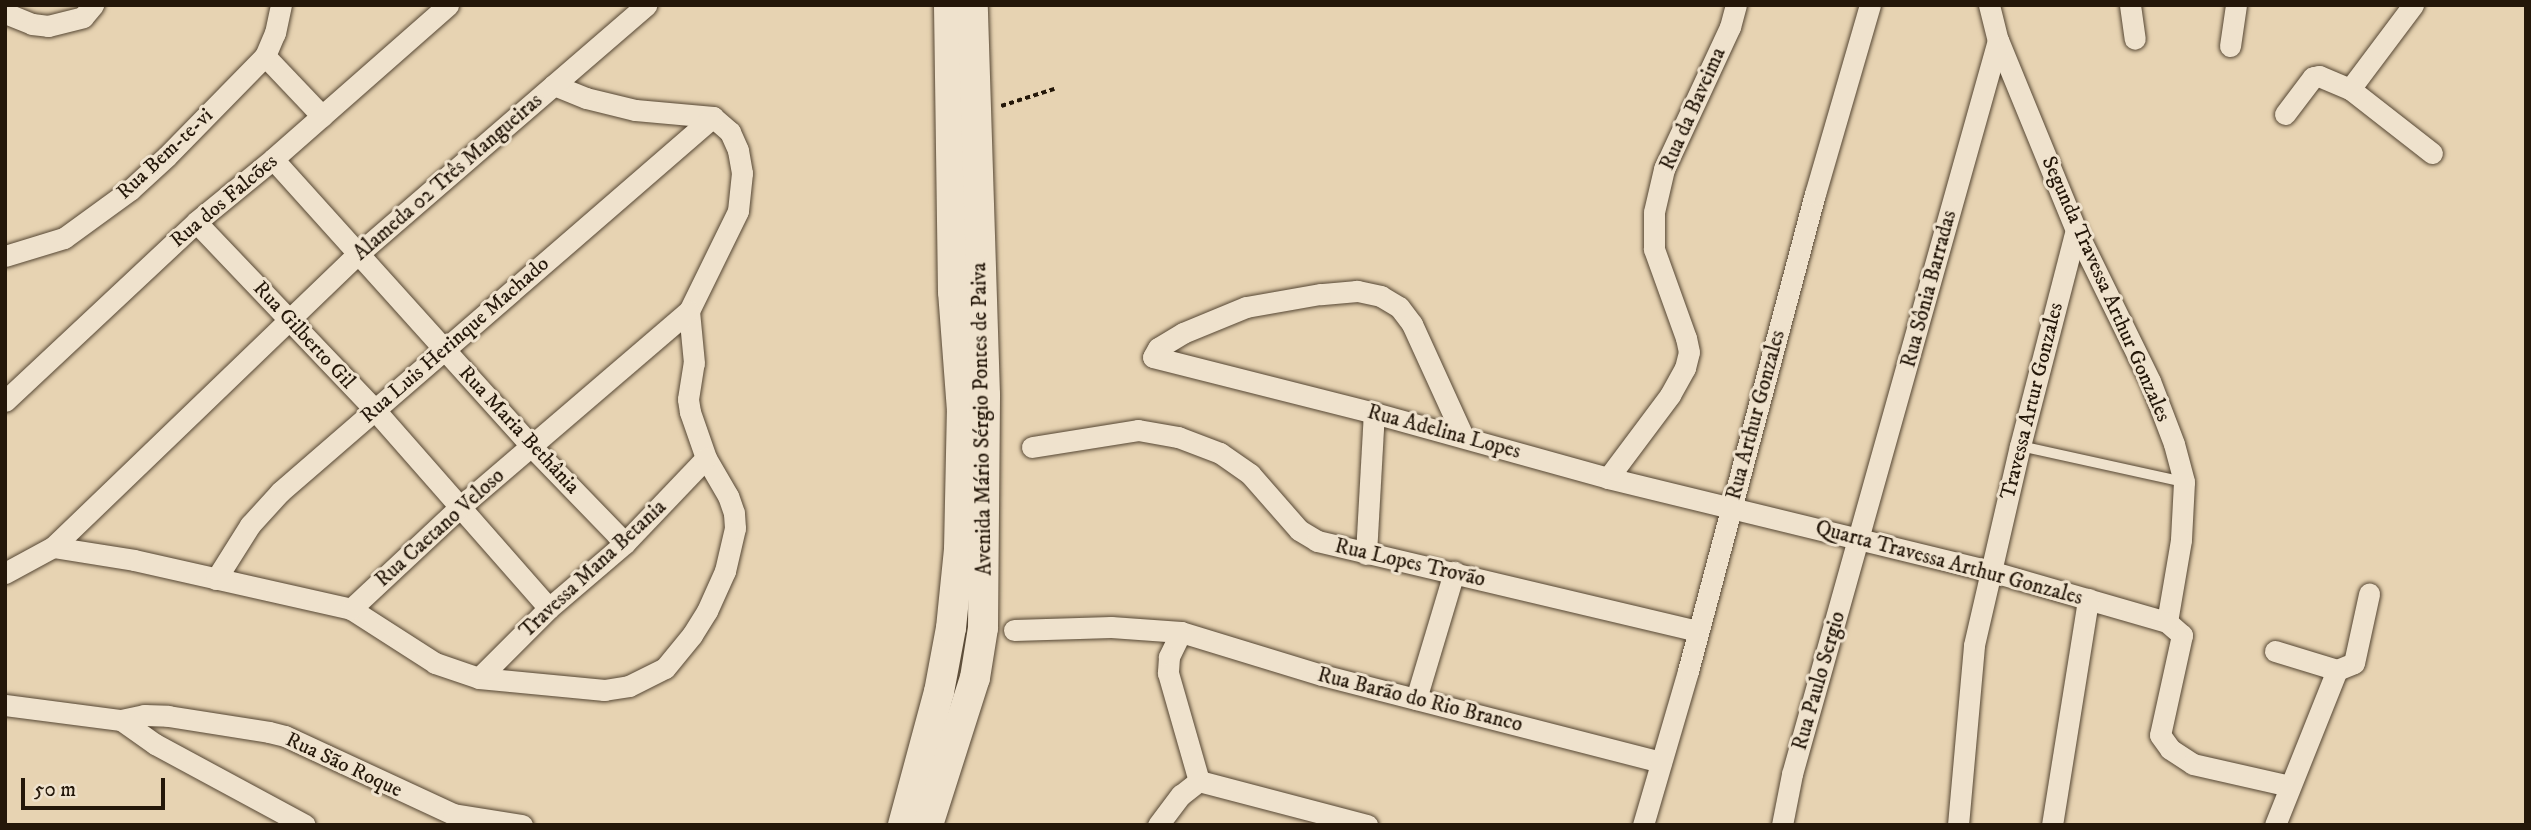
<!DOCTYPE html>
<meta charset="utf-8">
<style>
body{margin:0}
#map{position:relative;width:2531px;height:830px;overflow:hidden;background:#e7d3b2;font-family:"IM FELL DW Pica",serif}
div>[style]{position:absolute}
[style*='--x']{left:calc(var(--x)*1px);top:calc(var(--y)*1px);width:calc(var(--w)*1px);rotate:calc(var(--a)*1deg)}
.path>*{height:3.5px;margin-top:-1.75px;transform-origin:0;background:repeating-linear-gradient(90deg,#241709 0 5px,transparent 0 8.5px)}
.roads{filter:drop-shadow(0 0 2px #554633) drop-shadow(0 0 2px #554633)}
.lane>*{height:10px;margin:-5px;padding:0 5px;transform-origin:5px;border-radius:5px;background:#efe2cd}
.street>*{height:21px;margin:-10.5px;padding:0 10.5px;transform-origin:10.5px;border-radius:10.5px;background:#efe2cd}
.secondary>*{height:30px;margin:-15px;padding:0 15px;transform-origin:15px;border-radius:15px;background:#efe2cd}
span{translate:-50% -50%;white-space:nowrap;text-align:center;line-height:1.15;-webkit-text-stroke:6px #efe2cd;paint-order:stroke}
.street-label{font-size:21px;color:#241709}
.frame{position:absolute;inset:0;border:7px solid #241709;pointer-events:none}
.scale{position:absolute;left:21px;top:778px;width:144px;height:32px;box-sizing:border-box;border:4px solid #241709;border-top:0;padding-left:9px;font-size:21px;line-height:24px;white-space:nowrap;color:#241709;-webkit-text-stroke:5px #efe2cd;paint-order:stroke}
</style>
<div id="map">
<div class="path">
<div style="--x:1001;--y:106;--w:56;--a:-17.8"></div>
</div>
<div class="roads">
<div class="lane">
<div style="--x:2020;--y:446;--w:168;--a:12.4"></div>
</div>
<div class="street">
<div style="--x:1989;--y:5;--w:36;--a:76"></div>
<div style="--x:1998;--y:40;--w:205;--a:67.7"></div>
<div style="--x:2076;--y:230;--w:168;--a:63.9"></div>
<div style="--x:2150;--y:381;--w:67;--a:69.1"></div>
<div style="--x:2174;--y:444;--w:39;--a:75"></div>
<div style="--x:2184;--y:482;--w:58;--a:93"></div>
<div style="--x:2181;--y:540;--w:83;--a:99.7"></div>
<div style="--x:2130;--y:5;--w:34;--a:82"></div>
<div style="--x:5;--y:13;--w:29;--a:22"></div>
<div style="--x:32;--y:24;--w:16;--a:7"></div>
<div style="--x:48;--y:26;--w:36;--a:-14"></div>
<div style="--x:83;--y:17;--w:16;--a:-50"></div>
<div style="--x:2230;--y:46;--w:41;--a:-81.7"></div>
<div style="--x:265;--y:56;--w:83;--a:46.5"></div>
<div style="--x:2350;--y:89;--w:105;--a:-53.1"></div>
<div style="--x:2285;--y:114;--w:46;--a:-52.9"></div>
<div style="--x:2313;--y:77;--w:6;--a:-9"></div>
<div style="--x:2319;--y:76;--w:34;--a:23"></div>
<div style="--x:2350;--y:89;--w:104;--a:38"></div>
<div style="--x:273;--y:159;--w:386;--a:48"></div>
<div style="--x:531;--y:446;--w:135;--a:45.9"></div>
<div style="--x:196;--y:222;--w:258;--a:46.4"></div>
<div style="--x:374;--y:409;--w:265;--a:48.7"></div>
<div style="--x:5;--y:256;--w:62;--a:-17"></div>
<div style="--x:64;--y:238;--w:82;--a:-36"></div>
<div style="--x:130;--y:190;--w:50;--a:-42.6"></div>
<div style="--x:167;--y:156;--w:140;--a:-45.6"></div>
<div style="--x:265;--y:56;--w:25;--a:-67"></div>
<div style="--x:275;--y:33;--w:29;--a:-78"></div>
<div style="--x:5;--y:401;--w:262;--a:-43.1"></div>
<div style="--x:196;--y:222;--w:99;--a:-39.3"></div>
<div style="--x:273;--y:159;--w:233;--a:-41.3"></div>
<div style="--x:1463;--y:436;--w:123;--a:-114.5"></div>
<div style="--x:1412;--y:324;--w:21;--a:-127"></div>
<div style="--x:1399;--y:307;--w:21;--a:-149"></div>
<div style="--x:1381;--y:296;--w:25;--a:-168"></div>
<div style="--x:1357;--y:291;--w:37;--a:175"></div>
<div style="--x:1320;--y:294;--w:75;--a:170"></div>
<div style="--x:1246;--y:307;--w:68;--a:157.6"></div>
<div style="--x:1183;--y:333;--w:29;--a:149"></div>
<div style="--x:1158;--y:348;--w:10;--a:119"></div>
<div style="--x:1153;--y:357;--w:228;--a:14.2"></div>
<div style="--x:1374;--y:413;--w:243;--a:15.5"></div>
<div style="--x:1608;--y:478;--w:393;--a:13.7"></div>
<div style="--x:1990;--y:571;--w:184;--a:16.1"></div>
<div style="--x:2167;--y:622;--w:20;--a:41"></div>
<div style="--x:2182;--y:635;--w:102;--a:102.4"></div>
<div style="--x:2160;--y:735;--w:17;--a:54"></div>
<div style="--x:2170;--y:749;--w:27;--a:33"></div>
<div style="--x:2193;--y:764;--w:99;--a:12.8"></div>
<div style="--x:1032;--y:447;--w:107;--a:-9.1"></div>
<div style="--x:1138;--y:430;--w:41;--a:9.9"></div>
<div style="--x:1178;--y:437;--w:45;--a:20.9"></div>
<div style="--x:1220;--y:453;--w:37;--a:35"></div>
<div style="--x:1250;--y:474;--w:74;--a:48.8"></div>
<div style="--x:1299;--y:530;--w:21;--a:31"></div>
<div style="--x:1317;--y:541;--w:391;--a:13.3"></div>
<div style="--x:1608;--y:478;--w:104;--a:-53.2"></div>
<div style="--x:1670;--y:395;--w:31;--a:-61"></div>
<div style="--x:1685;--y:368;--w:16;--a:-76"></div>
<div style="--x:1689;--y:352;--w:14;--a:-102"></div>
<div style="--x:1686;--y:338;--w:95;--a:-109.8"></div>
<div style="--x:1654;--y:249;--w:37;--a:-90"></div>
<div style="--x:1654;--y:212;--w:44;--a:-76.9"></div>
<div style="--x:1664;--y:169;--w:157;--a:-65.1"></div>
<div style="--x:1730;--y:27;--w:23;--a:-75"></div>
<div style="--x:53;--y:547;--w:82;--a:9.1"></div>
<div style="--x:134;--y:560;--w:222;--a:12.7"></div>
<div style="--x:351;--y:609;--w:100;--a:32.7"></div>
<div style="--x:435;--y:663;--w:46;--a:18.8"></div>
<div style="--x:479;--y:678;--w:126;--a:5.5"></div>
<div style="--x:604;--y:690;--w:25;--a:-9"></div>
<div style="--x:629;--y:686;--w:40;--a:-26.6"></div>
<div style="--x:665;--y:668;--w:43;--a:-50.7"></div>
<div style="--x:692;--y:635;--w:28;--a:-58"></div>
<div style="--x:707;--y:611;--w:44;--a:-65.8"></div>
<div style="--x:725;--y:571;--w:44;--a:-76.9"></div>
<div style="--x:735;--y:528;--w:15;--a:-94"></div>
<div style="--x:734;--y:513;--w:18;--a:-109"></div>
<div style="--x:728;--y:496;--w:44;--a:-120.1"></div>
<div style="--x:706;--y:458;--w:49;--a:-109.2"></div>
<div style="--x:690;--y:412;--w:13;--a:-99"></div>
<div style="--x:688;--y:399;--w:36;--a:-81"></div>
<div style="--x:694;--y:363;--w:52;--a:-95.5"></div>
<div style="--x:689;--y:311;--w:111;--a:-63.9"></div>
<div style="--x:738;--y:211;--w:38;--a:-84"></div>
<div style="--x:742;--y:173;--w:23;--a:-100"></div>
<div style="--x:738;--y:150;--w:20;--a:-114"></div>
<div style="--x:730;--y:132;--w:23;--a:-139"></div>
<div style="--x:713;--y:117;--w:78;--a:-174.9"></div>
<div style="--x:635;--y:110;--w:50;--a:-166.2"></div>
<div style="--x:586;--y:98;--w:35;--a:-158"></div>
<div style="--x:1366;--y:554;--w:141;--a:-86.8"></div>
<div style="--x:5;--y:573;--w:55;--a:-28.4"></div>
<div style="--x:53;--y:547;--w:423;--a:-43.9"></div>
<div style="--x:358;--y:254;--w:381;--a:-40.8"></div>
<div style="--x:216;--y:579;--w:64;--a:-57.8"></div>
<div style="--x:250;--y:525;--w:45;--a:-47.7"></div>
<div style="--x:280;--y:492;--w:573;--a:-40.89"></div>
<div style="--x:351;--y:609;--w:149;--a:-43.1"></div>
<div style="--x:460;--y:507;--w:301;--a:-40.6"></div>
<div style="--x:1014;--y:630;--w:97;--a:-1.8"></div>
<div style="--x:1111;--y:627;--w:70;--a:4.1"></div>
<div style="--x:1181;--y:632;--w:147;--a:17"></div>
<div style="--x:1322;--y:675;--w:350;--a:14.4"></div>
<div style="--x:1181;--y:632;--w:28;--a:116"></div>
<div style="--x:1169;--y:657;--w:16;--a:94"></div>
<div style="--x:1168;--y:673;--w:112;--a:74"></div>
<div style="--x:2275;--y:651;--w:65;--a:17"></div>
<div style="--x:2337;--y:670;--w:18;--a:-22"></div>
<div style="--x:2354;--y:663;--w:71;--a:-77.7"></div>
<div style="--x:479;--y:678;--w:99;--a:-45"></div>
<div style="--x:549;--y:608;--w:100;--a:-40.5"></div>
<div style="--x:625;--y:543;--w:117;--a:-46.4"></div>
<div style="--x:1416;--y:699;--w:133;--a:-73.3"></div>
<div style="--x:5;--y:705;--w:117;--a:7.4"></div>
<div style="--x:121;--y:720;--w:24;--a:-12"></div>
<div style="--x:144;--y:715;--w:24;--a:2"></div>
<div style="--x:168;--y:716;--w:102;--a:9"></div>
<div style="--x:269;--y:732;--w:16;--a:14"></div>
<div style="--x:285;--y:736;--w:185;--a:24.9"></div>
<div style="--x:453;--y:814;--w:70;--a:9.1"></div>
<div style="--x:121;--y:720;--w:42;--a:35.2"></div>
<div style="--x:155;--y:744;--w:170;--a:28.4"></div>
<div style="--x:1199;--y:781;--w:174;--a:14.7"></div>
<div style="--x:1158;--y:825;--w:38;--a:-53"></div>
<div style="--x:1181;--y:795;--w:23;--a:-38"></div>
<div style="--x:1643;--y:825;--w:160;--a:-73.7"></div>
<div style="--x:1688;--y:671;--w:494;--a:-75.1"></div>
<div style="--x:1815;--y:194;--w:197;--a:-73.8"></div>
<div style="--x:1782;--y:825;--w:52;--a:-78.9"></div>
<div style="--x:1792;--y:774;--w:762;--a:-74.32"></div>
<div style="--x:1958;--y:825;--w:181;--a:-84.9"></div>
<div style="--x:1974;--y:645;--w:204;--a:-77"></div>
<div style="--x:2020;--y:446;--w:223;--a:-75.5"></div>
<div style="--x:2052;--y:825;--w:229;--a:-80.9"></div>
<div style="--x:2275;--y:825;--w:167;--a:-68.2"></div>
</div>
<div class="secondary">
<div style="--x:903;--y:825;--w:138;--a:-74.9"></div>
<div style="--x:939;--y:692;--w:65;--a:-79.4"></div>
<div style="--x:951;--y:628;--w:79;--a:-84.2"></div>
<div style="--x:959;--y:549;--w:138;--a:-88.8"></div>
<div style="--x:962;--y:411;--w:119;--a:-94.3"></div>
<div style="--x:953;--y:292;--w:287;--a:-90.8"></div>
<div style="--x:928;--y:825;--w:154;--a:-72.3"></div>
<div style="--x:975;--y:678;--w:51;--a:-80.9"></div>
<div style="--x:983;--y:628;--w:233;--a:-89.5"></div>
<div style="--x:985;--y:395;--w:390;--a:-91.8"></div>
</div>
</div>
<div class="street-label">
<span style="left:1693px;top:109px;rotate:-66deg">Rua da Baveima</span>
<span style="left:165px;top:154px;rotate:-43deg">Rua Bem-te-vi</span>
<span style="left:448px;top:177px;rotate:-41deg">Alameda 02 Três Mangueiras</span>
<span style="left:224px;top:201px;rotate:-40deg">Rua dos Falcões</span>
<span style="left:1929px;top:289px;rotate:-75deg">Rua Sônia Barradas</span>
<span style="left:2106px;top:289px;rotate:66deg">Segunda Travessa Arthur Gonzales</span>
<span style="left:304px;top:335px;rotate:47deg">Rua Gilberto Gil</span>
<span style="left:455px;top:340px;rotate:-41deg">Rua Luis Herinque Machado</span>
<span style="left:2032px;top:401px;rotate:-76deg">Travessa Artur Gonzales</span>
<span style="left:1756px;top:415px;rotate:-75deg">Rua Arthur Gonzales</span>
<span style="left:982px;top:419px;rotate:-91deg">Avenida Mário Sérgio Pontes de Paiva</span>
<span style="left:519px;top:430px;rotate:47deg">Rua Maria Bethânia</span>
<span style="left:1444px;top:432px;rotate:15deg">Rua Adelina Lopes</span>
<span style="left:440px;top:528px;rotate:-42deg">Rua Caetano Veloso</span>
<span style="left:1410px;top:563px;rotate:13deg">Rua Lopes Trovão</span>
<span style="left:1949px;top:563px;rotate:15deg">Quarta Travessa Arthur Gonzales</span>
<span style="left:593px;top:569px;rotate:-43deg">Travessa Mana Betania</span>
<span style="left:1819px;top:681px;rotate:-74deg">Rua Paulo Sergio</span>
<span style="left:1420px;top:700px;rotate:14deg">Rua Barão do Rio Branco</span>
<span style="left:344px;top:765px;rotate:25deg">Rua São Roque</span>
</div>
<div class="frame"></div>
<div class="scale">50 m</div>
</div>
